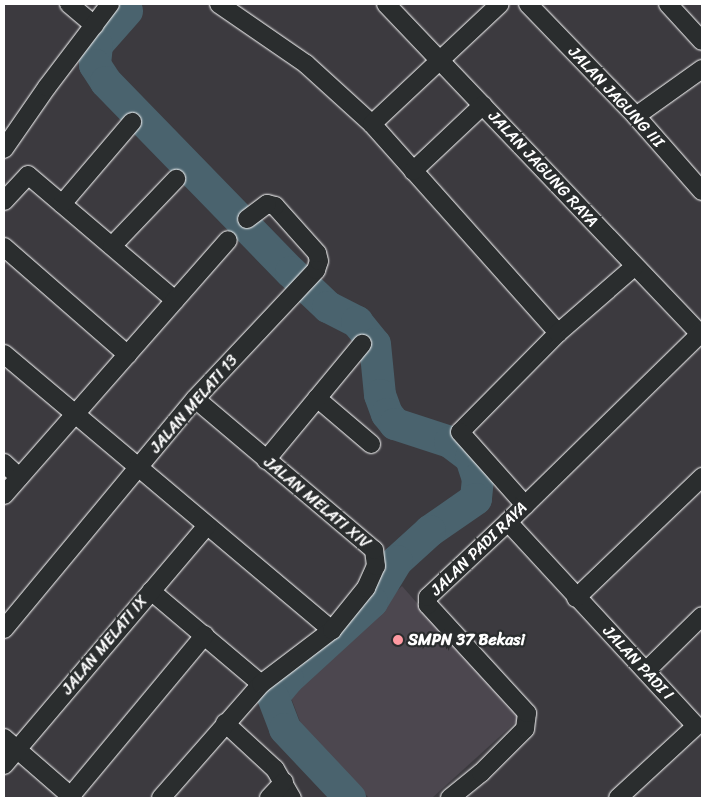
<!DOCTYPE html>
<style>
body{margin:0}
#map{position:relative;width:706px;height:802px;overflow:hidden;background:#3c3a3f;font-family:Sriracha,sans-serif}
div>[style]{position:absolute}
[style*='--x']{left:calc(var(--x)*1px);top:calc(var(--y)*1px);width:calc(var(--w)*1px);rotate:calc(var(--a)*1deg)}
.built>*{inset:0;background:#4c474f}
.river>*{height:32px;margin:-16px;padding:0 16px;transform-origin:16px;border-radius:16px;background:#4a636e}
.roads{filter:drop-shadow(0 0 1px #fff) drop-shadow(0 0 1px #fff)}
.minor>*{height:18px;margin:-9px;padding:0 9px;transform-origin:9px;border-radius:9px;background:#2a2d2e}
.dots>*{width:14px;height:14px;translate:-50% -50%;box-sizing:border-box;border:2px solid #2a2d2e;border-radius:50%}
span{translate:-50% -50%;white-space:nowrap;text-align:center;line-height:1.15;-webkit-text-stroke:4.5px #2a2d2e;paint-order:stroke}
.street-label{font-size:16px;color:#fff}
.poi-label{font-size:16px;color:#fff;font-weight:700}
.left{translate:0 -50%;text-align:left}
.frame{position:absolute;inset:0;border:5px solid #fff;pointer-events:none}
</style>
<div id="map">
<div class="built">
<div style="clip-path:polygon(402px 586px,519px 719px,432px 798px,369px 798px,302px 727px,290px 695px)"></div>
</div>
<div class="river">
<div style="--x:127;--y:11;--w:45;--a:131.4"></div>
<div style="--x:97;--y:45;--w:20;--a:96"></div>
<div style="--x:95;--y:65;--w:20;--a:57"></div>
<div style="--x:106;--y:82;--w:265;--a:45.8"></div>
<div style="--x:291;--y:272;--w:51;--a:43.4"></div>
<div style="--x:328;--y:307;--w:33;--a:27"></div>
<div style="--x:357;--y:322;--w:28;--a:51"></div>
<div style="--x:375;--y:344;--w:51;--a:84.4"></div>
<div style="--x:380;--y:395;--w:20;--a:70"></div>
<div style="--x:387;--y:414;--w:13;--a:51"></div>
<div style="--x:395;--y:424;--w:58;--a:18.1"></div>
<div style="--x:450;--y:442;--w:26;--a:37"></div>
<div style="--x:471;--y:458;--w:22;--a:72"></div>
<div style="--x:478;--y:479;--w:20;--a:96"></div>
<div style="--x:476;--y:499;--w:56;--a:145.2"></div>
<div style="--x:430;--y:531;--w:45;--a:137.7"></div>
<div style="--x:397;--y:561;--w:48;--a:121.4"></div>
<div style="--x:372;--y:602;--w:114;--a:137.5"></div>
<div style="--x:288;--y:679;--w:23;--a:130"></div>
<div style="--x:273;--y:697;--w:34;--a:69"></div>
<div style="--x:285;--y:729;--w:95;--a:46.7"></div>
</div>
<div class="roads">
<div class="minor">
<div style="--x:69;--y:4;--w:33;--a:40"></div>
<div style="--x:219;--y:4;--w:106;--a:34.6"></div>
<div style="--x:306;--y:64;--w:89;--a:42.3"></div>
<div style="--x:372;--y:124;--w:280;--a:48.3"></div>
<div style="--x:558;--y:333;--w:139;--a:134.7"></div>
<div style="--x:460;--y:432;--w:98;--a:48.3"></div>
<div style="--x:386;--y:4;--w:456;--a:46.4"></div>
<div style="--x:528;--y:4;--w:156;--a:46"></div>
<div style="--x:636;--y:116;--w:100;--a:48.7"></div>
<div style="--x:668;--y:4;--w:50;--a:47.4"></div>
<div style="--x:636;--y:116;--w:81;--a:-35.5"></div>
<div style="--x:372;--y:124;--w:175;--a:-43.2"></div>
<div style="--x:4;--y:149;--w:75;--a:-55.3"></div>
<div style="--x:47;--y:87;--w:104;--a:-52.8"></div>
<div style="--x:413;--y:171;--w:96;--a:-43.3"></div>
<div style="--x:4;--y:201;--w:35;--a:-47"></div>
<div style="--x:28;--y:175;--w:193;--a:40.4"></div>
<div style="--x:62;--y:204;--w:108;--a:-49.5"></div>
<div style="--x:112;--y:246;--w:93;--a:-46.3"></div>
<div style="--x:4;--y:247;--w:164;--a:41.1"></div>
<div style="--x:558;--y:333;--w:101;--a:-41"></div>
<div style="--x:4;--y:354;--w:429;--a:40.1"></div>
<div style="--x:317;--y:398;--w:71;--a:40.4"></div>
<div style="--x:266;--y:460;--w:151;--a:-50.4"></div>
<div style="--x:4;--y:463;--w:21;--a:43"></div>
<div style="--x:4;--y:495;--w:339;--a:-48.7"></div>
<div style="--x:508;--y:522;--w:277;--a:47.3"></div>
<div style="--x:696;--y:726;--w:106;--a:137.3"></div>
<div style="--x:151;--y:591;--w:144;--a:40.2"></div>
<div style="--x:576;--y:598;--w:175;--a:-43.8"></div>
<div style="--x:4;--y:629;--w:299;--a:-50.3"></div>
<div style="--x:195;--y:399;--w:177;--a:-46.8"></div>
<div style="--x:316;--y:270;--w:9;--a:-72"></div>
<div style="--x:319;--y:261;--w:8;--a:-104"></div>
<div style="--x:317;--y:253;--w:63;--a:-131.8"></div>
<div style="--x:275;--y:206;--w:8;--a:-166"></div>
<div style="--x:267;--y:204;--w:25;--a:143"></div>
<div style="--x:646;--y:671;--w:78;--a:-44.5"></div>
<div style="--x:225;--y:723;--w:68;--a:42.6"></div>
<div style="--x:275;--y:769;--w:34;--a:60"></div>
<div style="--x:4;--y:738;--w:91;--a:41"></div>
<div style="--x:4;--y:765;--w:314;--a:-49.7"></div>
<div style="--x:69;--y:798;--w:212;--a:-50.2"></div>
<div style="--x:161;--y:798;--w:152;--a:-48.7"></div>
<div style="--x:261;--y:684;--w:89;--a:-37.3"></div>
<div style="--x:332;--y:630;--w:54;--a:-51"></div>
<div style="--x:366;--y:588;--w:24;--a:-66"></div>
<div style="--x:376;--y:566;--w:16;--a:-97"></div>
<div style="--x:374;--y:550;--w:234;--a:-139.8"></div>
<div style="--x:269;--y:798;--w:22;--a:-47"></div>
<div style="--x:450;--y:798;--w:40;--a:-39"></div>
<div style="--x:481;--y:773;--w:62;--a:-45"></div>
<div style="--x:525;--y:729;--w:16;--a:-83"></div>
<div style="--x:527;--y:713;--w:147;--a:-132.5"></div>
<div style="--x:428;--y:605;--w:8;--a:-90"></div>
<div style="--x:428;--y:597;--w:110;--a:-43.2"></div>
<div style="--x:508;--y:522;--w:272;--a:-44.4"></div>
</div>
</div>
<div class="dots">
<div style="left:398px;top:640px;background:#ff9aa2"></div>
</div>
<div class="street-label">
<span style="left:616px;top:97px;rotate:47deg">JALAN JAGUNG III</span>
<span style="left:543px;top:169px;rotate:47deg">JALAN JAGUNG RAYA</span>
<span style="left:194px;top:404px;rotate:-49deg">JALAN MELATI 13</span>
<span style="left:317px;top:503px;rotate:40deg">JALAN MELATI XIV</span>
<span style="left:479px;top:549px;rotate:-44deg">JALAN PADI RAYA</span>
<span style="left:105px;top:645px;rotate:-50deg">JALAN MELATI IX</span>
<span style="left:638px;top:663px;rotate:47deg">JALAN PADI I</span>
</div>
<div class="poi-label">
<span class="left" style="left:408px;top:640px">SMPN 37 Bekasi</span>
</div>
<div class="frame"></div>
</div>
